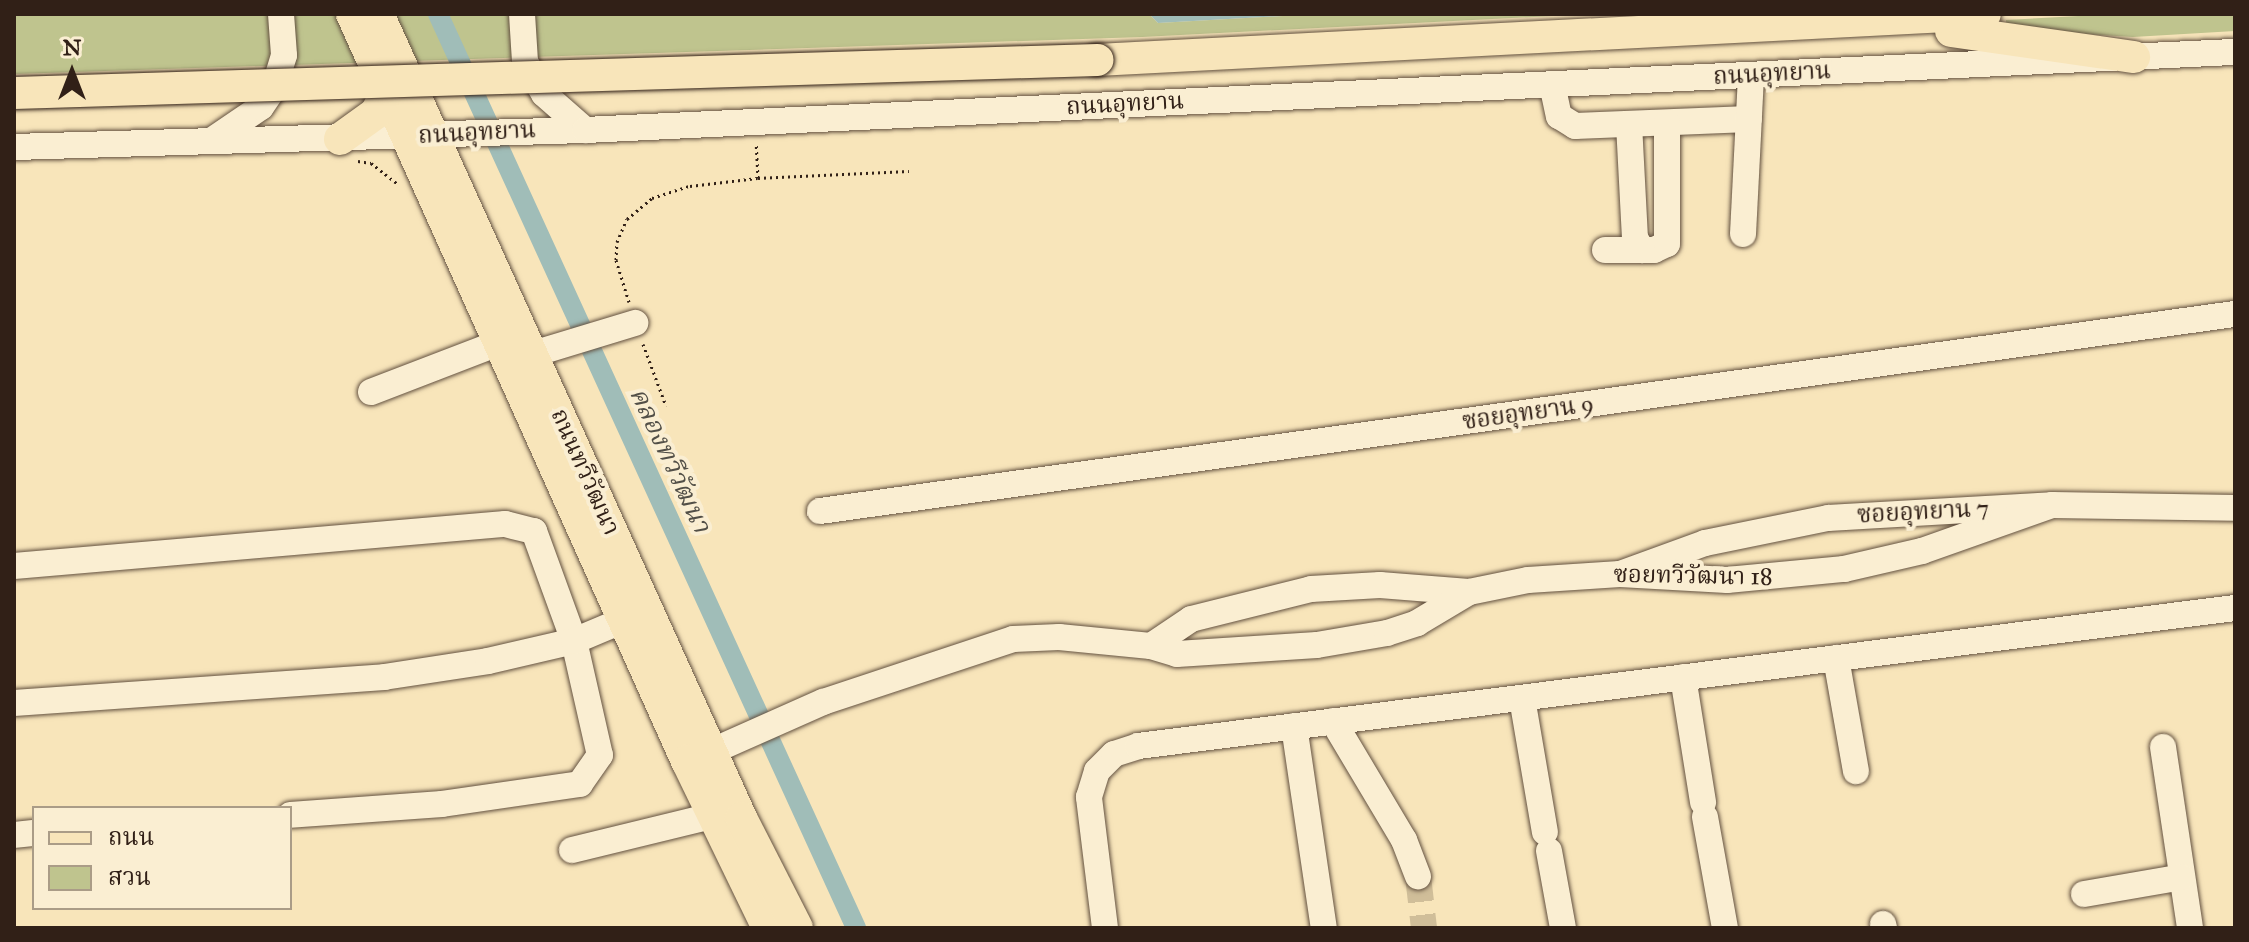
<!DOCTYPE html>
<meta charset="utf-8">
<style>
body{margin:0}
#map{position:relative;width:2249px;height:942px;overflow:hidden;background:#f8e5ba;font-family:"IM FELL Great Primer","Noto Serif Thai",serif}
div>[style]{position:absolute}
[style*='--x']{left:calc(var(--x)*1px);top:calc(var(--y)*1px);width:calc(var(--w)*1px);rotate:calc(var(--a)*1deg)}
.green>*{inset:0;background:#bfc48e}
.water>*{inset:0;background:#a0bdb8}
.canal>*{height:20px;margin:-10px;padding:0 10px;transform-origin:10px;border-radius:10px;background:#a0bdb8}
.minor-tunnel>*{height:26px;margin-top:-13px;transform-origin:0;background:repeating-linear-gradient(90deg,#d0be99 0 26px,transparent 0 39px)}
.path>*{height:3px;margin-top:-1.5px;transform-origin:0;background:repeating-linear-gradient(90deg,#312017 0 2px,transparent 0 6px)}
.roads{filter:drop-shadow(0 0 2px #635140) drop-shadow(0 0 2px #635140)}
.minor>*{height:26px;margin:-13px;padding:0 13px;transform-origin:13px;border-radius:13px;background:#faeed2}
.major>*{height:32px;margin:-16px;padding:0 16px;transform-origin:16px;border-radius:16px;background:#f8e5ba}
.bridges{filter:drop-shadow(0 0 2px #312017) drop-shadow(0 0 2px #312017)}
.major-bridge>*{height:32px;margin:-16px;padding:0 16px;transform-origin:16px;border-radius:16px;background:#f8e5ba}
span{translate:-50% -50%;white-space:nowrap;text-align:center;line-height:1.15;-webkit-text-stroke:8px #faeed2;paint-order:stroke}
.street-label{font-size:24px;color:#312017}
.water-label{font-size:26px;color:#524f47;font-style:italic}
.frame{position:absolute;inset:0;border:16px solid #312017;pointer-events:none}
.legend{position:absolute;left:32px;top:806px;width:260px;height:104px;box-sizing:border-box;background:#faeed2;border:2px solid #aa9c87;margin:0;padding:10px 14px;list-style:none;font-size:24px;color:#312017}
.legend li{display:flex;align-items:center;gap:16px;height:40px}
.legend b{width:40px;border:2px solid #aa9c87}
.north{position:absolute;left:32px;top:32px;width:80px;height:80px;-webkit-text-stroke:6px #faeed2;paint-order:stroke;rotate:0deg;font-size:22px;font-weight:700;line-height:32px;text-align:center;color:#312017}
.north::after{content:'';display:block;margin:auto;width:28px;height:36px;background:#312017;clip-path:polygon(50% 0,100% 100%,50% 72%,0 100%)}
</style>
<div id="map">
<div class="green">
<div style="clip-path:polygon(14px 14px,1149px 14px,1158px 23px,1317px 14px,1592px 14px,1142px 37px,14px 74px)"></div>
<div style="clip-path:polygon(2115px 14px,2235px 14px,2235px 31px,2133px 37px,2006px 29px,2006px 20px)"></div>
</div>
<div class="water">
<div style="clip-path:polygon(1149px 14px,1317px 14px,1158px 23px)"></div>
</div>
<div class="canal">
<div style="--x:438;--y:14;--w:1005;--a:65.42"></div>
</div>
<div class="minor-tunnel">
<div style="--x:1418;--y:876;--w:52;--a:83.4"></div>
</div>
<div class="path">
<div style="--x:358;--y:161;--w:13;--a:9"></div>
<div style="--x:371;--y:163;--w:33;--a:38"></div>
<div style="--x:758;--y:178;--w:151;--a:-2.7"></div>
<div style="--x:629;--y:302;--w:44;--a:-107.2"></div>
<div style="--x:616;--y:260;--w:18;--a:-87"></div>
<div style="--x:617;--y:242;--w:25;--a:-67"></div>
<div style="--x:627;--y:219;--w:33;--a:-40"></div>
<div style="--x:652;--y:198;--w:40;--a:-18"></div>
<div style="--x:690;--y:186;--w:68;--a:-6.7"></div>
<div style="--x:758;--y:178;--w:33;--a:-93"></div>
<div style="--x:643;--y:344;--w:66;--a:69.6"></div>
</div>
<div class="roads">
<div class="minor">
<div style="--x:522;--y:14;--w:48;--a:86.4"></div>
<div style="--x:525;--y:62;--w:37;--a:59"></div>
<div style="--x:544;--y:94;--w:55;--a:41.3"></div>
<div style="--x:1552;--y:84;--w:33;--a:78"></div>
<div style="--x:1559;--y:116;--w:19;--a:32"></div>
<div style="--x:1575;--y:126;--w:174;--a:-2.3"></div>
<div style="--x:1629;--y:124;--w:114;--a:87"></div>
<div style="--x:1635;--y:238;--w:14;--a:60"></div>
<div style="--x:1642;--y:250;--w:12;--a:0"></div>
<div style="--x:1654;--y:250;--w:14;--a:-25"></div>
<div style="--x:1667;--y:244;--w:121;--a:-90"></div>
<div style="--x:211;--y:141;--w:60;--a:-34.2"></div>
<div style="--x:261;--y:107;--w:23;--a:-56"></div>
<div style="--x:274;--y:88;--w:34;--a:-73"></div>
<div style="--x:284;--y:55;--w:41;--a:-94.2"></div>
<div style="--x:14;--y:147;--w:571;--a:-1.71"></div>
<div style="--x:585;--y:130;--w:1652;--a:-2.71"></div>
<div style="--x:1743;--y:234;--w:159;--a:-87.1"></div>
<div style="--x:1605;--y:250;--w:37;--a:0"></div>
<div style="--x:533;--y:354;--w:107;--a:-16.9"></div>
<div style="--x:371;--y:392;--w:139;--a:-21"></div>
<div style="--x:820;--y:511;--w:1429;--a:-7.93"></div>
<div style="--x:14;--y:566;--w:493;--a:-4.9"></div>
<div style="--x:505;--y:524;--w:30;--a:14"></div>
<div style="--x:534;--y:531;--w:117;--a:70"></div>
<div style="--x:574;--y:641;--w:117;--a:77.2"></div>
<div style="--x:600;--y:755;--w:35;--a:125"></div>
<div style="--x:580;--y:784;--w:139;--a:171.8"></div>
<div style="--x:442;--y:804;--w:152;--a:175.9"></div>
<div style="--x:1623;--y:573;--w:87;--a:-20.1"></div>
<div style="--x:1705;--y:543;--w:126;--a:-11.5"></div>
<div style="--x:1828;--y:518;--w:224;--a:-3.3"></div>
<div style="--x:2052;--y:505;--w:183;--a:0.9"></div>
<div style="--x:1151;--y:646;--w:48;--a:-34"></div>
<div style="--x:1191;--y:619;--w:124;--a:-14"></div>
<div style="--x:1311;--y:589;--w:69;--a:-3.3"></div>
<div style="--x:1380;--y:585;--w:89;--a:4.5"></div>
<div style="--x:1836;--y:658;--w:115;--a:80"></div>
<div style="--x:1683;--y:677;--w:127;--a:80.9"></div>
<div style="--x:1522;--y:698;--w:136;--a:80.3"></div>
<div style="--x:14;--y:703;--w:371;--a:-4"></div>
<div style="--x:384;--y:677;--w:105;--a:-8.7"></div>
<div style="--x:488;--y:661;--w:88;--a:-13.1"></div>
<div style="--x:574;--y:641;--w:54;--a:-22.8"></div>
<div style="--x:1333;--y:721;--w:139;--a:59.2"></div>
<div style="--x:1404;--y:840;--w:39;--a:69"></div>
<div style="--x:1294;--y:726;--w:204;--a:81.6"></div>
<div style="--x:2163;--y:747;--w:183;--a:81.5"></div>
<div style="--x:710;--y:752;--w:124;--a:-23.9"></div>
<div style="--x:823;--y:702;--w:200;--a:-18.3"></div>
<div style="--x:1013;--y:639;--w:46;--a:-2.5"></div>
<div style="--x:1059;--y:637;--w:92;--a:5.6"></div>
<div style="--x:1151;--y:646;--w:27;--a:17"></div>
<div style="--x:1177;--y:654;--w:140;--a:-3.7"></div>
<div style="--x:1317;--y:645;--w:71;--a:-9.7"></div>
<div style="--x:1387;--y:633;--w:32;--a:-18"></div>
<div style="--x:1417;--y:623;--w:61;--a:-30.8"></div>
<div style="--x:1469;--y:592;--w:60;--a:-11.5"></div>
<div style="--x:1528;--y:580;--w:92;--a:-3.7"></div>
<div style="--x:1620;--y:574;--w:107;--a:3.2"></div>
<div style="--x:1727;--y:580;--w:118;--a:-5.4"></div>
<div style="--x:1844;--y:569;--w:80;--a:-13"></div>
<div style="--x:1922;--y:551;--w:138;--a:-19.5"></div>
<div style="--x:1705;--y:817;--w:113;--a:79.8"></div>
<div style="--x:14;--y:835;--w:20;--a:-6"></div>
<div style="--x:572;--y:850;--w:144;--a:-13.7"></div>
<div style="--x:1549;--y:851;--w:78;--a:79.7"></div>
<div style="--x:2084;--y:894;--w:99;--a:-9.8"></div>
<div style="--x:1883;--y:924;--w:4;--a:76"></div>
<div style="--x:1105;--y:928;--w:132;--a:-97"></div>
<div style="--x:1089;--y:797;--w:27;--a:-73"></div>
<div style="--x:1097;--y:771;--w:24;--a:-45"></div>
<div style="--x:1114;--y:754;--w:25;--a:-18"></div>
<div style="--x:1138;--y:746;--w:1106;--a:-7.17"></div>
</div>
<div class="major">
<div style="--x:352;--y:14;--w:819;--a:65.85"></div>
<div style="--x:687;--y:761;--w:186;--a:64.1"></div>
<div style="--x:378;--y:14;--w:882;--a:65.7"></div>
<div style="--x:741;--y:818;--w:123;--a:63"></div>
<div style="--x:1951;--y:31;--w:185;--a:8.1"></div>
<div style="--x:1097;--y:60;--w:889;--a:-2.97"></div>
<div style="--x:340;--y:139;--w:44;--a:-35.8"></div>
<div style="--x:376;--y:113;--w:25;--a:-63"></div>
</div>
</div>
<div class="bridges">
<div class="major-bridge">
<div style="--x:14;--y:93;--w:1084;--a:-1.75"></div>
</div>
</div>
<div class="street-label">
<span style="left:1772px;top:74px;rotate:-3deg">ถนนอุทยาน</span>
<span style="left:1125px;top:104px;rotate:-3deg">ถนนอุทยาน</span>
<span style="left:477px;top:133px;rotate:-3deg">ถนนอุทยาน</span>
<span style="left:1528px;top:413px;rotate:-8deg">ซอยอุทยาน 9</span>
<span style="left:585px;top:472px;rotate:66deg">ถนนทวีวัฒนา</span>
<span style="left:1923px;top:512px;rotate:-3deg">ซอยอุทยาน 7</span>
<span style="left:1693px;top:576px;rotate:1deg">ซอยทวีวัฒนา 18</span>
</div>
<div class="water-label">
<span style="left:670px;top:460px;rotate:65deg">คลองทวีวัฒนา</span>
</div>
<div class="frame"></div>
<ul class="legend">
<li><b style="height:10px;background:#f8e5ba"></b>ถนน</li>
<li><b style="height:22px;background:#bfc48e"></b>สวน</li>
</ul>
<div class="north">N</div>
</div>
